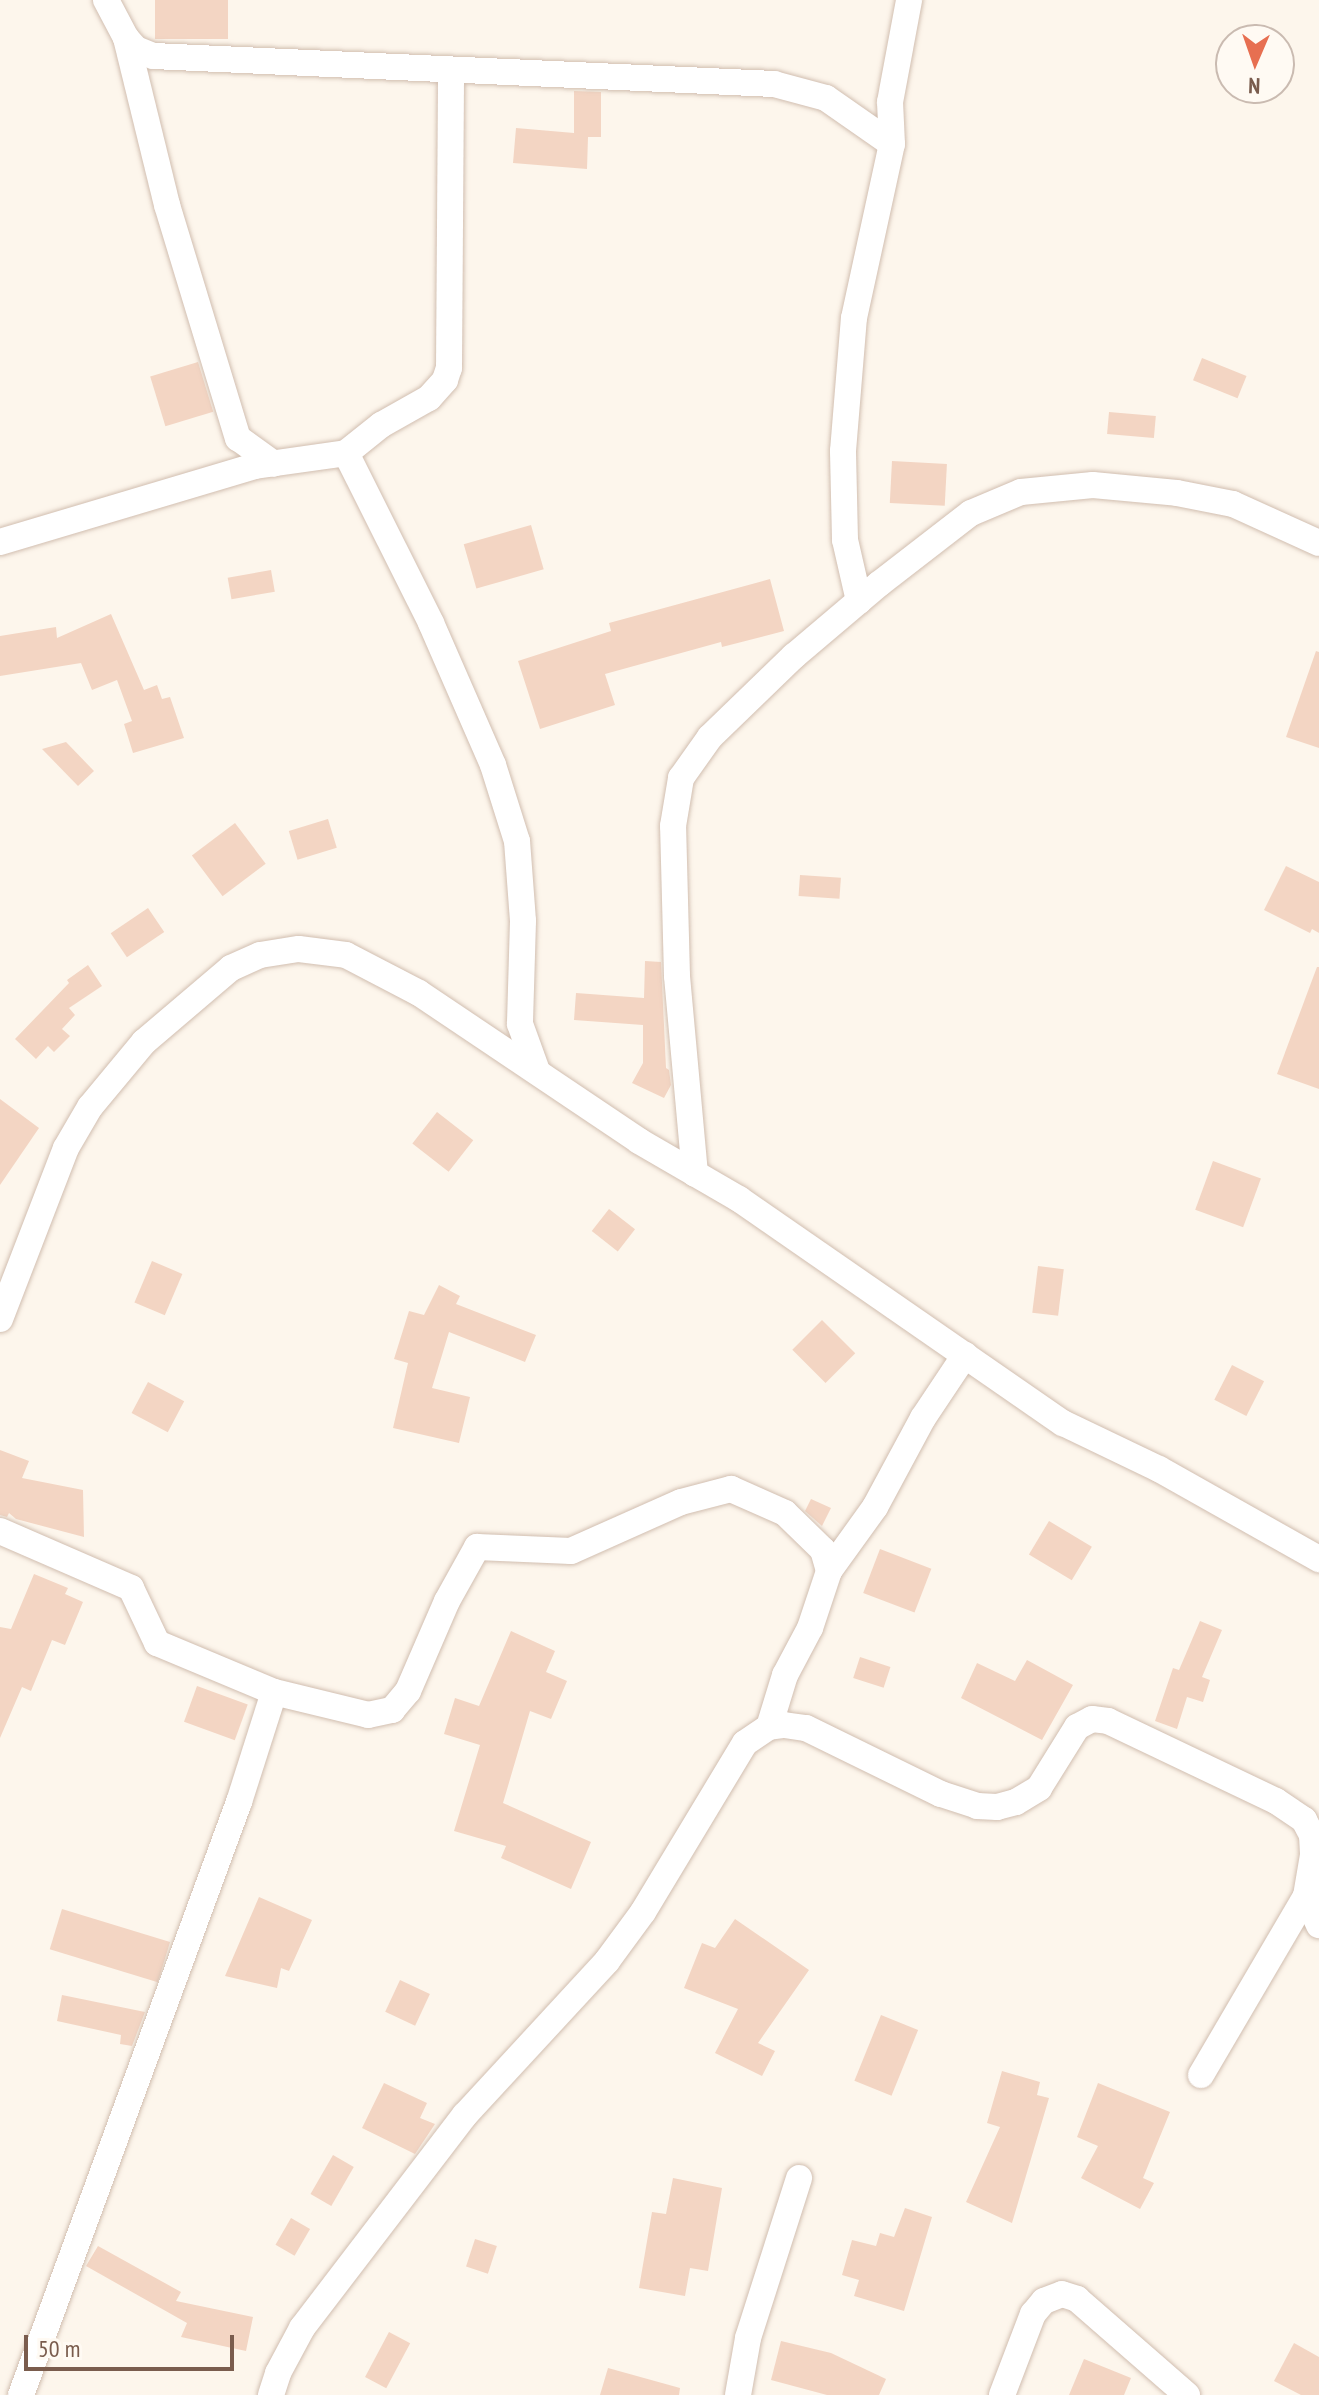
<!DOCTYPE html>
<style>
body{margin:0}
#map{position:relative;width:1319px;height:2395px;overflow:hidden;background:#fdf6ec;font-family:"PT Sans Narrow",sans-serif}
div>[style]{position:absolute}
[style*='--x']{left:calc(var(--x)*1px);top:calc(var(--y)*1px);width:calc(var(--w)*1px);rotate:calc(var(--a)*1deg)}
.building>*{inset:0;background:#f3d5c3;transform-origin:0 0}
.roads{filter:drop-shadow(0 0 2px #d1beb0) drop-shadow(0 0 2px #d1beb0)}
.minor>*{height:26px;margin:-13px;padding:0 13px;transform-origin:13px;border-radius:13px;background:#fff}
span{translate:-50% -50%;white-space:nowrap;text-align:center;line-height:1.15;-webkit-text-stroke:7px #fffaf3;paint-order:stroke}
.north{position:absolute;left:1215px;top:24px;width:80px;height:80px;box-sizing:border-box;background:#fffaf3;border:2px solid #cabbb1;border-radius:50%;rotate:182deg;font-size:22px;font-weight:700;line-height:32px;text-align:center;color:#7a5c4d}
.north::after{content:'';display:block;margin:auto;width:28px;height:36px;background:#e76f51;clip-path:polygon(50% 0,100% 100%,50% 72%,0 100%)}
.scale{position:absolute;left:24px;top:2335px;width:210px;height:36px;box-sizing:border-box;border:4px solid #7a5c4d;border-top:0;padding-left:10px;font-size:24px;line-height:28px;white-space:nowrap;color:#7a5c4d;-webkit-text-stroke:6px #fffaf3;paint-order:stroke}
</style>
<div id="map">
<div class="building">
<div style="left:155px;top:0;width:73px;height:39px"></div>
<div style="clip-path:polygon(574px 91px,601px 92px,601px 137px,588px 137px,587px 169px,513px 163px,516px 128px,574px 133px)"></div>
<div style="left:1202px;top:358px;width:48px;height:24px;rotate:22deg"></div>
<div style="left:198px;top:362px;width:52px;height:50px;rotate:73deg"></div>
<div style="left:1109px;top:412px;width:47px;height:22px;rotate:5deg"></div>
<div style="left:892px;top:461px;width:55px;height:42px;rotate:3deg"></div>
<div style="left:531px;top:525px;width:46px;height:70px;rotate:74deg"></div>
<div style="left:271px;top:570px;width:22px;height:44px;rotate:80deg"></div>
<div style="clip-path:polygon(770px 579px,784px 631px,722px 647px,721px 642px,605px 674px,615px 705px,540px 729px,518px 661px,611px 631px,609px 623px)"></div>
<div style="clip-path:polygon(111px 614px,144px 690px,157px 685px,162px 699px,170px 697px,184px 738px,133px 753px,124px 724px,132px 721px,117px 680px,92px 690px,81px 663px,0 676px,0 636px,56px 627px,57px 638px)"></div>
<div style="clip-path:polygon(1316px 651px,1319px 652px,1319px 748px,1286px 737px)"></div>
<div style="clip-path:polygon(66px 742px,94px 771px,78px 786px,42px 749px)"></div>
<div style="left:328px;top:819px;width:30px;height:41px;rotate:73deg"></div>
<div style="left:235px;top:823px;width:51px;height:54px;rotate:53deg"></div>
<div style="clip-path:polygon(1286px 866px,1319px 882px,1319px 933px,1312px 929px,1310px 933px,1264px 910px)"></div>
<div style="left:800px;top:875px;width:41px;height:21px;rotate:4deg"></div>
<div style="left:148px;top:908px;width:29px;height:45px;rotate:56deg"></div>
<div style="clip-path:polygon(645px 961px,661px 962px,666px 1068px,669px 1070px,671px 1085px,664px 1098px,632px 1083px,643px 1063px,643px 1025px,574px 1020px,576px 993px,644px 998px)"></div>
<div style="clip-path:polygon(88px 965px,102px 986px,69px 1008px,75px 1015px,62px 1029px,70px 1036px,54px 1052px,48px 1046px,36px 1059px,15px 1039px,69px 983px,67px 980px)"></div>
<div style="clip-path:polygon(1317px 967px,1319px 967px,1319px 1089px,1277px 1074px)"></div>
<div style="clip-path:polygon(0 1099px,39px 1128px,0 1185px)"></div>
<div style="left:437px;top:1112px;width:46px;height:40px;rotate:38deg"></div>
<div style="left:1213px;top:1161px;width:51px;height:52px;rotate:20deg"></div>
<div style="left:609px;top:1209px;width:33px;height:28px;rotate:38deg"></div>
<div style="left:152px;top:1261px;width:33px;height:45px;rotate:23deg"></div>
<div style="left:1038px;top:1266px;width:26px;height:47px;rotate:7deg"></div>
<div style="clip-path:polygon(439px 1285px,460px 1296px,456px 1304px,536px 1335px,525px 1362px,449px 1332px,432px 1388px,470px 1397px,459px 1443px,393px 1428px,408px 1363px,394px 1359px,409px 1311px,424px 1315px)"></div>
<div style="left:822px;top:1320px;width:47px;height:42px;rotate:45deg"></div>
<div style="left:1232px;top:1365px;width:36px;height:39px;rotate:27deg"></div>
<div style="left:148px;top:1382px;width:41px;height:35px;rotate:28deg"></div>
<div style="clip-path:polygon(0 1450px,29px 1461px,22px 1478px,83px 1490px,84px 1537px,16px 1519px,9px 1513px,7px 1517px,0 1515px)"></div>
<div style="clip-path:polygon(811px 1499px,831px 1508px,822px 1526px,805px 1511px)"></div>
<div style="left:1049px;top:1521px;width:50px;height:39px;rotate:31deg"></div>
<div style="left:880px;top:1549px;width:55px;height:47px;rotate:21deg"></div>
<div style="clip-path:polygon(34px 1574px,68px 1588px,65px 1594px,83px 1602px,65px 1645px,52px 1640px,31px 1691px,22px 1687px,0 1738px,0 1627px,11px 1629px)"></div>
<div style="clip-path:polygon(1200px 1621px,1222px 1630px,1202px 1677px,1210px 1680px,1203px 1702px,1187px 1697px,1177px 1729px,1155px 1721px,1173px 1668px,1179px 1670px)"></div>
<div style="clip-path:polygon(511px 1631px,555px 1651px,546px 1672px,567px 1681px,551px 1719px,530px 1711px,503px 1803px,591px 1842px,571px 1889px,501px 1858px,506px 1846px,454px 1831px,480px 1745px,444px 1734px,455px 1698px,479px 1706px)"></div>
<div style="left:860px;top:1657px;width:32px;height:22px;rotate:18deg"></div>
<div style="clip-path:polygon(1027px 1660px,1073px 1685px,1042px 1740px,961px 1698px,977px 1663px,1015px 1681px)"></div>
<div style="left:197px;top:1686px;width:54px;height:38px;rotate:20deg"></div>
<div style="clip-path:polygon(259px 1897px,312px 1920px,289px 1971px,281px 1968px,277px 1988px,225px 1976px)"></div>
<div style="left:62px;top:1909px;width:113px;height:42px;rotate:17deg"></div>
<div style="clip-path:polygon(735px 1919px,809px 1970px,758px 2043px,775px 2051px,762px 2076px,715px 2053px,738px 2009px,684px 1988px,702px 1943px,715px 1948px)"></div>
<div style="left:400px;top:1980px;width:33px;height:35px;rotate:25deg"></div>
<div style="clip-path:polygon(62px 1995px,145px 2012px,132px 2046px,120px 2044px,121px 2035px,57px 2021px)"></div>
<div style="left:881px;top:2015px;width:40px;height:71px;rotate:22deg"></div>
<div style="clip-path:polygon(1002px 2071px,1040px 2082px,1037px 2095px,1049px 2098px,1012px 2223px,966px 2202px,1000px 2127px,987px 2123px)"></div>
<div style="clip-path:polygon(384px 2083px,427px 2103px,420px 2118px,435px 2124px,415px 2154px,362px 2128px)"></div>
<div style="clip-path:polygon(1098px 2083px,1170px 2112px,1143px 2178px,1154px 2183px,1140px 2209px,1081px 2178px,1098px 2146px,1077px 2137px)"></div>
<div style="left:333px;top:2155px;width:24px;height:45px;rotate:30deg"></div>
<div style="clip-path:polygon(673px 2178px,722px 2188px,708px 2271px,690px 2268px,685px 2296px,639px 2288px,652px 2212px,666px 2214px)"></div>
<div style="clip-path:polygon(905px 2208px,932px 2217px,904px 2311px,854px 2296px,859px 2280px,842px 2275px,852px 2240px,876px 2246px,880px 2233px,894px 2237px)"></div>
<div style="left:291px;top:2218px;width:22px;height:31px;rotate:30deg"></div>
<div style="left:475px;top:2239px;width:23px;height:29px;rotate:18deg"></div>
<div style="clip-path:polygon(98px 2246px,181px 2292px,176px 2301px,253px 2317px,246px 2351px,181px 2337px,187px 2323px,86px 2266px)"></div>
<div style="left:389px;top:2332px;width:24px;height:51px;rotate:28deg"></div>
<div style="clip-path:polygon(781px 2341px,831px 2353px,886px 2379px,879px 2395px,827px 2395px,771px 2380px)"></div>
<div style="clip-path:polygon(1294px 2343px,1319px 2357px,1319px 2395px,1301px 2395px,1274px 2381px)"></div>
<div style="clip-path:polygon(1084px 2359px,1131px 2378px,1124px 2395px,1069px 2395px)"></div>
<div style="clip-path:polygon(608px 2368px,680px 2388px,679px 2395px,600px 2395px)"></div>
</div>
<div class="roads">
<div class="minor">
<div style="--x:106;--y:0;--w:43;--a:62.2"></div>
<div style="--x:126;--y:38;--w:15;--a:48"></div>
<div style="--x:136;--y:49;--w:18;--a:22"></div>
<div style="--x:153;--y:56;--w:622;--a:2.58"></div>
<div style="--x:774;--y:84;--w:54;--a:15.1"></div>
<div style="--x:826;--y:98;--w:80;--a:34.9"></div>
<div style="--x:126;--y:38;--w:172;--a:76.2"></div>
<div style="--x:167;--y:205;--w:244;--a:73.1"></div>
<div style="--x:238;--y:438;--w:44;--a:35.8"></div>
<div style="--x:346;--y:453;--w:190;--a:63.4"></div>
<div style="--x:431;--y:623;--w:155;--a:66.4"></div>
<div style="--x:493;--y:765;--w:80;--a:72.5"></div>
<div style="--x:517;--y:841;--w:80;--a:85.7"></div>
<div style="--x:523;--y:921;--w:103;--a:91.7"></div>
<div style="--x:520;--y:1024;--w:50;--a:70.1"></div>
<div style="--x:0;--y:542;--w:266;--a:-16.6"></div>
<div style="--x:255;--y:466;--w:92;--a:-8.1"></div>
<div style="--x:346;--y:453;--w:45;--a:-38.7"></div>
<div style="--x:381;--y:425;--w:55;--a:-29.4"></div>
<div style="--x:429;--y:398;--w:24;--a:-48"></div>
<div style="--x:445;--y:380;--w:13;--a:-72"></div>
<div style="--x:449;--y:368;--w:298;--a:-89.6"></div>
<div style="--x:859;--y:601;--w:63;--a:-102.9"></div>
<div style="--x:845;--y:540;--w:89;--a:-91.3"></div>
<div style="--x:843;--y:451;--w:133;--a:-85.3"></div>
<div style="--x:854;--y:318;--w:178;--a:-77.7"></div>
<div style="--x:892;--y:144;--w:42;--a:-92.7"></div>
<div style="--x:890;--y:102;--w:104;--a:-79.4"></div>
<div style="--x:695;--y:1174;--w:199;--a:-95.2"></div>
<div style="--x:677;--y:976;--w:150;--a:-91.5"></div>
<div style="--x:673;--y:826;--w:49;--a:-80.5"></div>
<div style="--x:681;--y:778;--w:50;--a:-54.7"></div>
<div style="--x:710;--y:737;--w:117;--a:-44"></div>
<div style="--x:794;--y:656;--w:111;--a:-40.3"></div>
<div style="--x:879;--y:584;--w:116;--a:-37.7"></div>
<div style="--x:971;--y:513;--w:54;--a:-22.8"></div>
<div style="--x:1021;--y:492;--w:72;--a:-5.6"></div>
<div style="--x:1093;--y:485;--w:84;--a:5.4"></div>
<div style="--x:1177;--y:493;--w:57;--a:11.1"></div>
<div style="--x:1233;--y:504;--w:94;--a:24.4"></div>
<div style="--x:0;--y:1319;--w:183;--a:-68.9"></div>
<div style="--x:66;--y:1148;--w:48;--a:-59.7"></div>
<div style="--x:90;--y:1107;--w:85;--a:-50.3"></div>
<div style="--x:144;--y:1042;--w:114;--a:-40.4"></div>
<div style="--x:231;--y:968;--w:32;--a:-24"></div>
<div style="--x:260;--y:955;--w:39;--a:-9"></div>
<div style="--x:299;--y:949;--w:47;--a:7.3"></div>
<div style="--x:346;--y:955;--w:82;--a:27.5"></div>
<div style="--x:419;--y:993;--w:265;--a:33.9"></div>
<div style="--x:639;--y:1141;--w:116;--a:30.1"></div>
<div style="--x:739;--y:1199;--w:394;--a:34.7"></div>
<div style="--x:1063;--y:1423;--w:106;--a:25.6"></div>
<div style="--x:1159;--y:1469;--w:184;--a:29.4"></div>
<div style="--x:0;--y:1531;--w:143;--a:23.5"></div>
<div style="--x:131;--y:1588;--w:61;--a:64.7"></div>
<div style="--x:157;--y:1643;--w:127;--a:22.7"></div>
<div style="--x:274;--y:1692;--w:97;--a:13.7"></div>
<div style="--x:368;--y:1715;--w:25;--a:-12"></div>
<div style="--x:392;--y:1710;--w:25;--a:-50"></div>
<div style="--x:408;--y:1691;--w:98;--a:-66.6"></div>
<div style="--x:447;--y:1601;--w:62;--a:-60.9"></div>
<div style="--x:477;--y:1547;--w:94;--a:2.4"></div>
<div style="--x:571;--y:1551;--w:120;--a:-24"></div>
<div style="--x:681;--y:1502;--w:52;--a:-14.6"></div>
<div style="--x:731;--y:1489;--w:59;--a:24"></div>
<div style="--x:785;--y:1513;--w:53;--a:44.2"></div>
<div style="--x:823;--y:1550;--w:22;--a:74"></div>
<div style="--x:829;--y:1571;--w:60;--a:108.4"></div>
<div style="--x:810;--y:1628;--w:53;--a:118"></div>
<div style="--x:785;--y:1675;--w:54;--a:107.1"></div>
<div style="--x:829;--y:1571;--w:79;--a:-54.3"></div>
<div style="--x:875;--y:1507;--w:101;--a:-61.7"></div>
<div style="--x:923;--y:1418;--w:76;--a:-56.3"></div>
<div style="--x:1201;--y:2075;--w:208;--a:-59.6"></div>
<div style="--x:21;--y:2395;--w:632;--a:-69.82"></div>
<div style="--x:239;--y:1802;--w:115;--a:-72.3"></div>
<div style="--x:271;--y:2395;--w:23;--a:-72"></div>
<div style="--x:278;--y:2373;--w:51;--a:-61.9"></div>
<div style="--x:302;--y:2328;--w:268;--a:-52.6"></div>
<div style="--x:465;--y:2115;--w:209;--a:-47.3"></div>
<div style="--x:607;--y:1961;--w:61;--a:-53.7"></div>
<div style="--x:643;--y:1912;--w:197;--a:-58.9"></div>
<div style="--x:745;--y:1743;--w:29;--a:-34"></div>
<div style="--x:769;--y:1727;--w:15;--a:-8"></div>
<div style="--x:784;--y:1725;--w:22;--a:8"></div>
<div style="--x:806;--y:1728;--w:150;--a:26.1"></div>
<div style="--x:941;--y:1794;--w:38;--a:18"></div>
<div style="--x:977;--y:1806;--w:20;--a:3"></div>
<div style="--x:997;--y:1807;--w:20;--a:-15"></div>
<div style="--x:1016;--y:1802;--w:27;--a:-31"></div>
<div style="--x:1039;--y:1788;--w:72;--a:-58.1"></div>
<div style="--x:1077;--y:1727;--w:17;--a:-28"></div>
<div style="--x:1092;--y:1719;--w:16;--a:7"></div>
<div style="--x:1108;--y:1721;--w:186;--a:25.5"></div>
<div style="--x:1276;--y:1801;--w:34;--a:34"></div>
<div style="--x:1304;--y:1820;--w:17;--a:62"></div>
<div style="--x:1312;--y:1835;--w:20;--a:87"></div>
<div style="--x:1313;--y:1855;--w:42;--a:99.7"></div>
<div style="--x:1306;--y:1896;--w:32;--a:66"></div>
<div style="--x:738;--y:2395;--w:58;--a:-80"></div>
<div style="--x:748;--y:2338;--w:168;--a:-72.3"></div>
<div style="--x:1002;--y:2395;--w:87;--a:-69.1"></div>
<div style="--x:1033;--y:2314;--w:17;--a:-50"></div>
<div style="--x:1044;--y:2301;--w:19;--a:-21"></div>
<div style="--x:1062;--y:2294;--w:16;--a:18"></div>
<div style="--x:1077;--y:2299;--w:146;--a:41.1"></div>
</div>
</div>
<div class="north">N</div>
<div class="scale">50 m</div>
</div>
